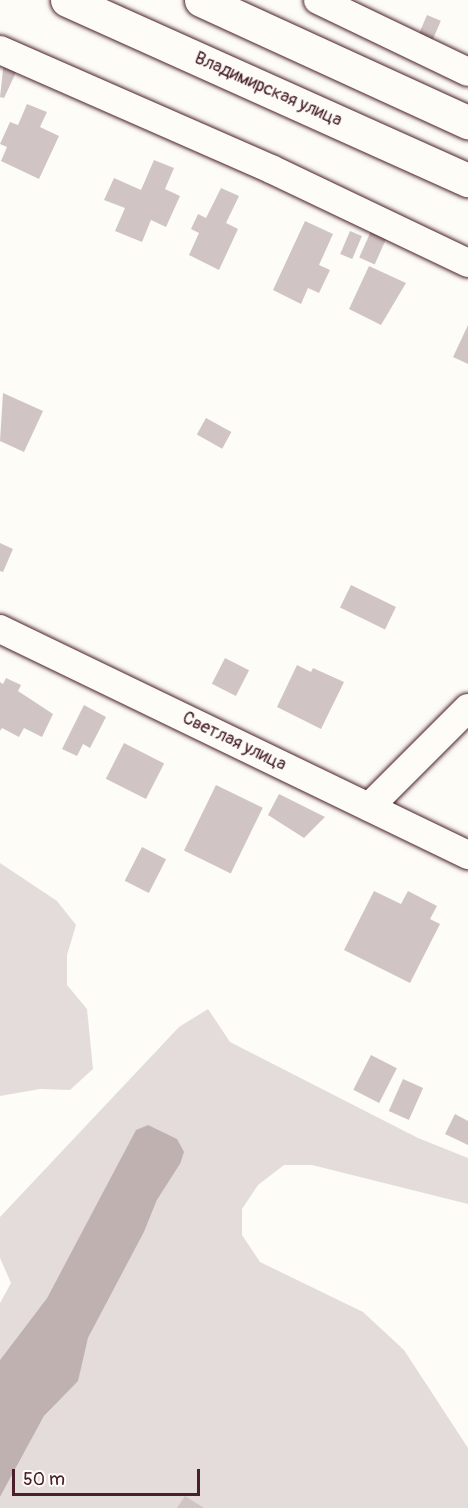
<!DOCTYPE html>
<meta charset="utf-8">
<style>
body{margin:0}
#map{position:relative;width:468px;height:1508px;overflow:hidden;background:#fdfcf7;font-family:Pangolin,sans-serif}
div>[style]{position:absolute}
[style*='--x']{left:calc(var(--x)*1px);top:calc(var(--y)*1px);width:calc(var(--w)*1px);rotate:calc(var(--a)*1deg)}
.green>*{inset:0;background:#e3dcda}
.water>*{inset:0;background:#c0b1b1}
.building>*{inset:0;background:#d0c5c4;transform-origin:0 0}
.roads{filter:drop-shadow(0 0 2px #4a1f2b) drop-shadow(0 0 2px #4a1f2b)}
.minor>*{height:28px;margin:-14px;padding:0 14px;transform-origin:14px;border-radius:14px;background:#fdfcf7}
.trunk>*{height:33px;margin:-16.5px;padding:0 16.5px;transform-origin:16.5px;border-radius:16.5px;background:#fdfcf7}
span{translate:-50% -50%;white-space:nowrap;text-align:center;line-height:1.15;-webkit-text-stroke:5px #fdfcf7;paint-order:stroke}
.street-label{font-size:18px;color:#4a1f2b}
.scale{position:absolute;left:12px;top:1469px;width:188px;height:27px;box-sizing:border-box;border:3px solid #4a1f2b;border-top:0;padding-left:8px;font-size:18px;line-height:21px;white-space:nowrap;color:#4a1f2b;-webkit-text-stroke:4px #fdfcf7;paint-order:stroke}
</style>
<div id="map">
<div class="green">
<div style="clip-path:polygon(0 863px,57px 901px,76px 925px,67px 955px,67px 985px,87px 1009px,93px 1069px,70px 1090px,40px 1089px,0 1096px)"></div>
<div style="clip-path:polygon(208px 1009px,230px 1042px,418px 1138px,468px 1158px,468px 1204px,312px 1165px,284px 1165px,258px 1185px,242px 1209px,242px 1235px,260px 1262px,363px 1312px,404px 1350px,468px 1448px,468px 1508px,0 1508px,0 1497px,44px 1416px,77px 1381px,88px 1338px,144px 1232px,157px 1200px,180px 1164px,148px 1125px,136px 1131px,47px 1298px,0 1360px,0 1303px,11px 1283px,0 1258px,0 1217px,179px 1027px)"></div>
</div>
<div class="water">
<div style="clip-path:polygon(148px 1125px,177px 1139px,184px 1152px,180px 1164px,157px 1200px,144px 1232px,88px 1338px,78px 1381px,44px 1416px,0 1497px,0 1360px,47px 1298px,136px 1130px)"></div>
</div>
<div class="building">
<div style="left:427px;top:15px;width:15px;height:30px;rotate:23deg"></div>
<div style="clip-path:polygon(4px 61px,18px 68px,4px 98px,0 97px)"></div>
<div style="clip-path:polygon(27px 104px,47px 112px,40px 127px,59px 136px,39px 179px,1px 161px,7px 147px,0 144px,10px 122px,18px 125px)"></div>
<div style="clip-path:polygon(154px 160px,174px 168px,165px 189px,180px 196px,166px 227px,151px 220px,142px 242px,115px 231px,125px 208px,104px 200px,114px 178px,141px 190px)"></div>
<div style="clip-path:polygon(221px 188px,239px 196px,226px 223px,238px 229px,219px 270px,189px 255px,199px 233px,191px 229px,198px 214px,206px 218px)"></div>
<div style="clip-path:polygon(305px 221px,333px 234px,319px 265px,330px 270px,319px 293px,308px 288px,301px 304px,273px 290px)"></div>
<div style="left:350px;top:231px;width:13px;height:25px;rotate:23deg"></div>
<div style="left:371px;top:231px;width:17px;height:29px;rotate:24deg"></div>
<div style="clip-path:polygon(369px 266px,406px 283px,381px 325px,349px 309px)"></div>
<div style="clip-path:polygon(468px 325px,468px 364px,453px 357px)"></div>
<div style="clip-path:polygon(3px 393px,43px 411px,24px 452px,0 441px)"></div>
<div style="left:206px;top:418px;width:29px;height:19px;rotate:29deg"></div>
<div style="clip-path:polygon(0 543px,13px 549px,3px 572px,0 571px)"></div>
<div style="left:351px;top:585px;width:50px;height:25px;rotate:26deg"></div>
<div style="left:225px;top:658px;width:27px;height:29px;rotate:27deg"></div>
<div style="clip-path:polygon(297px 665px,311px 672px,313px 668px,344px 682px,321px 729px,277px 707px)"></div>
<div style="clip-path:polygon(6px 678px,21px 685px,18px 691px,53px 714px,42px 737px,24px 728px,19px 737px,2px 728px,0 731px,0 682px,3px 684px)"></div>
<div style="clip-path:polygon(84px 705px,106px 717px,90px 748px,83px 744px,77px 756px,62px 749px)"></div>
<div style="left:124px;top:743px;width:45px;height:40px;rotate:27deg"></div>
<div style="left:216px;top:785px;width:52px;height:73px;rotate:26deg"></div>
<div style="clip-path:polygon(279px 794px,325px 817px,304px 838px,268px 815px)"></div>
<div style="left:142px;top:847px;width:27px;height:38px;rotate:27deg"></div>
<div style="clip-path:polygon(374px 891px,401px 904px,408px 891px,437px 906px,430px 919px,440px 924px,410px 983px,344px 950px)"></div>
<div style="left:371px;top:1055px;width:29px;height:39px;rotate:27deg"></div>
<div style="left:403px;top:1079px;width:22px;height:35px;rotate:24deg"></div>
<div style="clip-path:polygon(455px 1114px,468px 1121px,468px 1145px,445px 1134px)"></div>
<div style="clip-path:polygon(185px 1496px,204px 1508px,177px 1508px)"></div>
</div>
<div class="roads">
<div class="minor">
<div style="--x:318;--y:0;--w:166;--a:25.6"></div>
<div style="--x:0;--y:50;--w:296;--a:23.7"></div>
<div style="--x:271;--y:169;--w:218;--a:25.5"></div>
<div style="--x:0;--y:629;--w:520;--a:25.78"></div>
<div style="--x:369;--y:807;--w:140;--a:-45"></div>
</div>
<div class="trunk">
<div style="--x:67;--y:0;--w:440;--a:24.2"></div>
<div style="--x:201;--y:0;--w:294;--a:24.6"></div>
</div>
</div>
<div class="street-label">
<span style="left:268px;top:90px;rotate:24deg">Владимирская улица</span>
<span style="left:234px;top:742px;rotate:26deg">Светлая улица</span>
</div>
<div class="scale">50 m</div>
</div>
